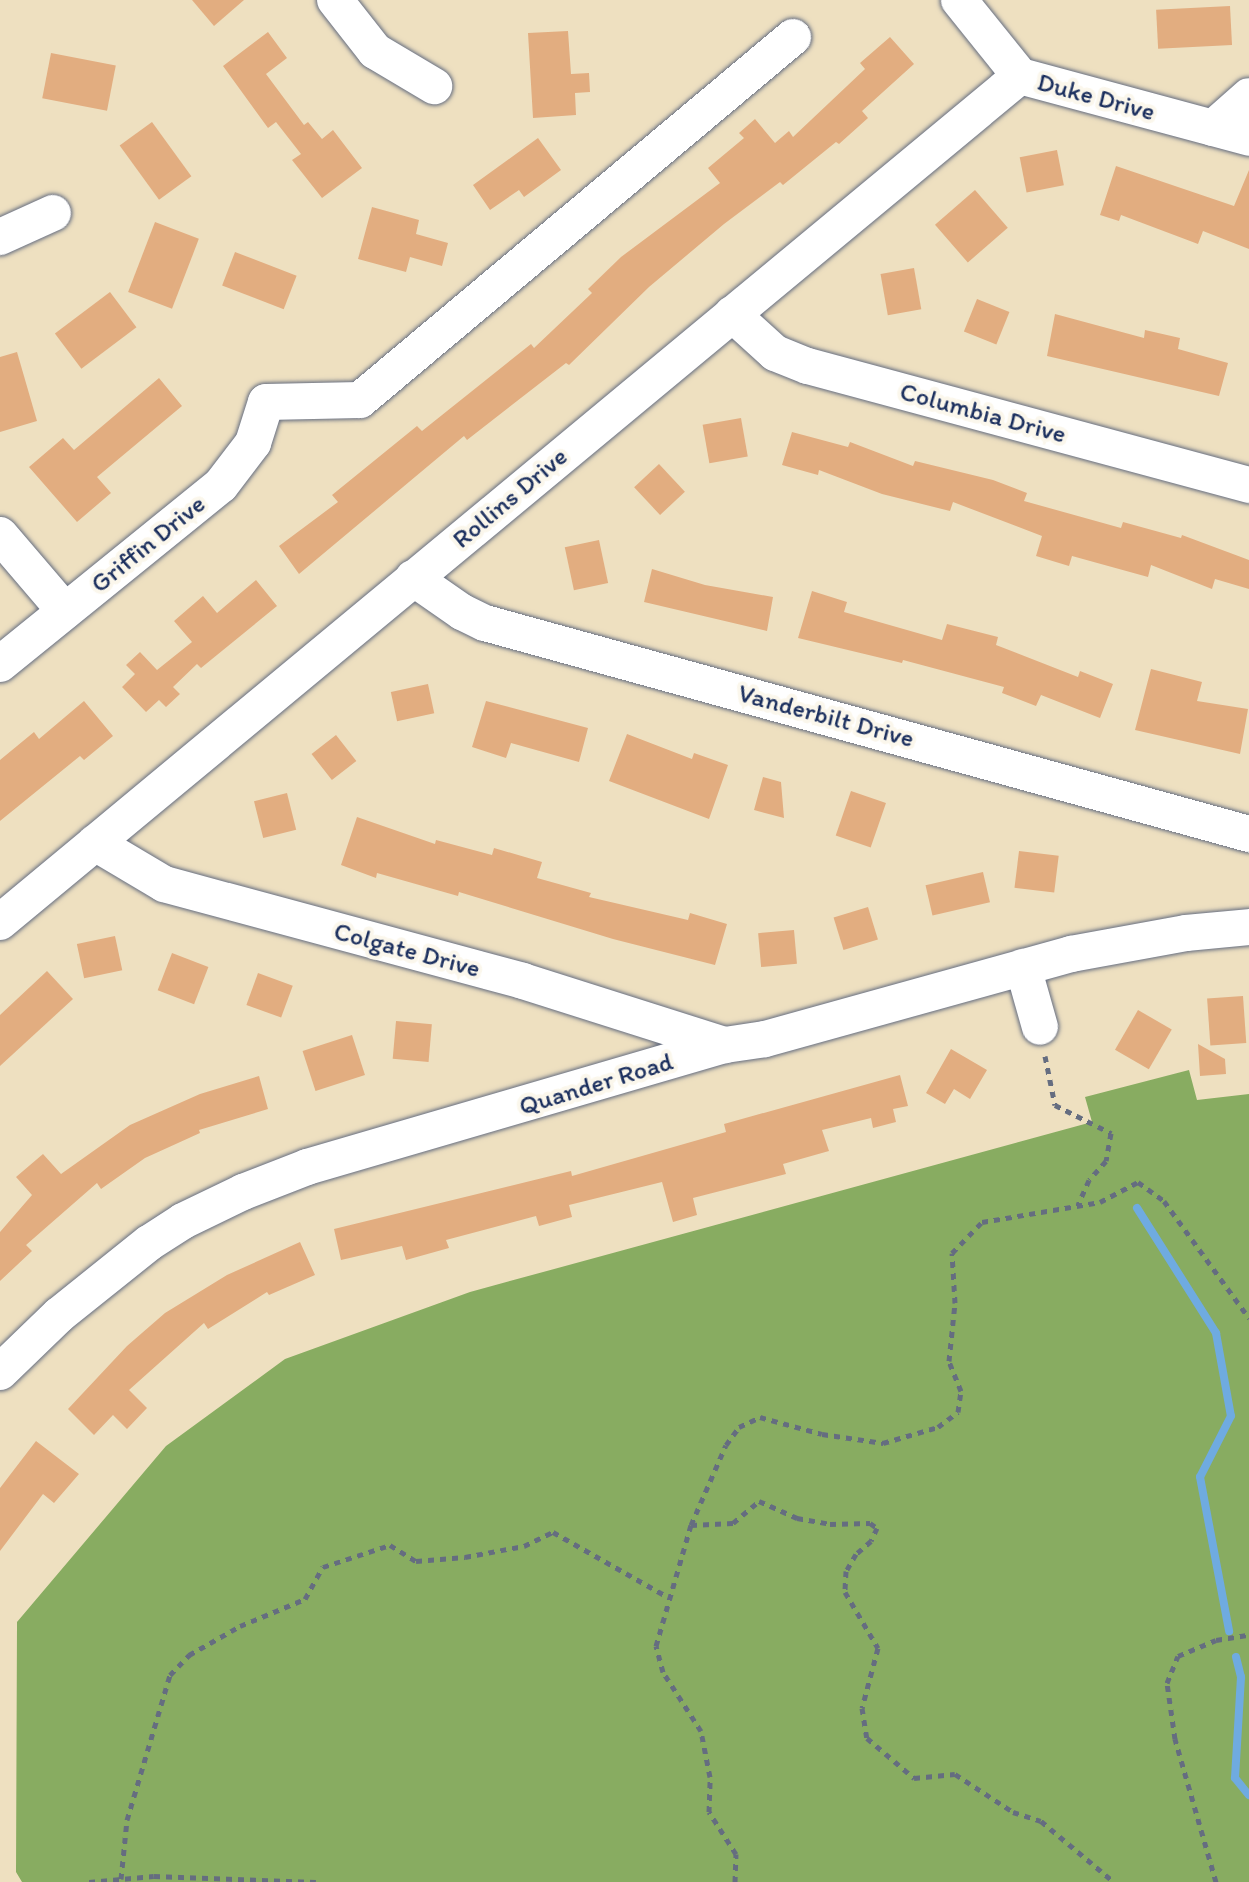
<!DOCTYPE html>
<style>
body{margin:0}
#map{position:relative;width:1249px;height:1882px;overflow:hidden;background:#eee0c0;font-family:Itim,sans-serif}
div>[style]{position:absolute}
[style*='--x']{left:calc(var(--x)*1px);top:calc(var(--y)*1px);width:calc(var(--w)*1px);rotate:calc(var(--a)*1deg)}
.forest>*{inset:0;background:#88ac61}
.stream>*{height:8px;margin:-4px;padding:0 4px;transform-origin:4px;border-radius:4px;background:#6fabe0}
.building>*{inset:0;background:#e2ad80;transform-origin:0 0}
.path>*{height:5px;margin-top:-2.5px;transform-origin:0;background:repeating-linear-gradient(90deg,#656d80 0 6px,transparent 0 12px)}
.roads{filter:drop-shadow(0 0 2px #656d80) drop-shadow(0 0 2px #656d80)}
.minor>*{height:36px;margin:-18px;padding:0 18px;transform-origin:18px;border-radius:18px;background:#fff}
span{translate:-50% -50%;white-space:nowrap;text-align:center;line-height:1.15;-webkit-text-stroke:8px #fbf7ec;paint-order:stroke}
.street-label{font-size:26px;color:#1b2f5e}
</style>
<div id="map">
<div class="forest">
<div style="clip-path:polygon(1189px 1070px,1197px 1100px,1249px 1094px,1249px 1882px,22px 1882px,16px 1872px,17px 1622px,166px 1446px,285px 1359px,470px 1292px,1092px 1122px,1085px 1097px)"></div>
</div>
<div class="stream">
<div style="--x:1137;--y:1208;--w:148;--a:57.7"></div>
<div style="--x:1216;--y:1333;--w:84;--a:79.8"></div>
<div style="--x:1231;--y:1416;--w:68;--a:116.9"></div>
<div style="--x:1200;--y:1477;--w:157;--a:79.3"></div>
<div style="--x:1236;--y:1657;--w:21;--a:76"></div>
<div style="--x:1241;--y:1677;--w:101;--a:93.4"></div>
<div style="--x:1235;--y:1778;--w:22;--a:51"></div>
</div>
<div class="building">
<div style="clip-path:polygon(192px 0,244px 0,214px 26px)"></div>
<div style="left:1230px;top:6px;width:39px;height:74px;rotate:87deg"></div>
<div style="clip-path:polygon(568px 31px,571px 74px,589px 73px,590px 92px,575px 93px,576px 115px,533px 118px,528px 33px)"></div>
<div style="clip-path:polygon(268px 32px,287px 58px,266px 74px,304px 125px,308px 122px,322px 139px,333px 130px,362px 168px,322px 198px,292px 160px,301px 154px,276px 122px,268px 128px,223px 66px)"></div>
<div style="clip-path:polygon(890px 37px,914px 64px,862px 111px,868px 118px,839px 144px,836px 142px,783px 185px,780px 182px,724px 224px,649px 287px,569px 365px,566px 363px,467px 440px,464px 436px,299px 574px,279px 546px,338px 502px,332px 495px,417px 426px,422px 431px,531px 344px,534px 348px,592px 293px,588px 289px,621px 257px,720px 183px,708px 168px,744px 138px,739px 133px,755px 119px,775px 143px,789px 131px,793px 137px,865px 69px,860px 63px)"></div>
<div style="left:51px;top:53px;width:66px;height:46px;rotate:11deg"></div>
<div style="left:152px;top:122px;width:67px;height:40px;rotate:54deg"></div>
<div style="clip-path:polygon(538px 138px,561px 170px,524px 197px,519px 190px,490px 210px,473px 185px)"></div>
<div style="left:1057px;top:150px;width:36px;height:38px;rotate:79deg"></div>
<div style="clip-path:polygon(1116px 166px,1234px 206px,1249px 170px,1249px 249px,1203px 231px,1198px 244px,1121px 215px,1119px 221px,1100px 215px)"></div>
<div style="left:975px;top:190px;width:50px;height:53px;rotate:49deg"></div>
<div style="clip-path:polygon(372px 207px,419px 220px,416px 234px,448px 243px,442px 266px,410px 257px,406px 272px,358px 259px)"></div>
<div style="left:155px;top:222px;width:47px;height:75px;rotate:21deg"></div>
<div style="left:235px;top:252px;width:66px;height:36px;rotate:21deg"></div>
<div style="left:914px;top:268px;width:42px;height:34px;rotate:80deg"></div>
<div style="left:110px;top:292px;width:44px;height:69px;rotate:53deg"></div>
<div style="left:977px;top:299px;width:35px;height:35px;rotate:22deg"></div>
<div style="clip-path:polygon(1055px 314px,1144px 338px,1145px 330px,1180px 338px,1178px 349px,1228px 363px,1219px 396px,1047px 356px)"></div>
<div style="clip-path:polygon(17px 352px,37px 421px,0 432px,0 357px)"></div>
<div style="clip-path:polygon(159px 378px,182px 406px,97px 477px,111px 493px,77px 522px,29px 467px,63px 438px,74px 450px)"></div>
<div style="left:741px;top:418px;width:39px;height:39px;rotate:80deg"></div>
<div style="clip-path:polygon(792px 432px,848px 447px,850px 442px,913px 466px,915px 461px,993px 480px,1027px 493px,1024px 501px,1121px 528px,1123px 522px,1181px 538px,1182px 535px,1249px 560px,1249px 589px,1215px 579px,1212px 589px,1151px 565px,1148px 577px,1072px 556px,1069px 566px,1036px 556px,1042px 536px,953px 502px,950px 511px,882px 494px,819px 470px,818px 475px,782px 465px)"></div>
<div style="left:659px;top:464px;width:38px;height:34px;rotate:47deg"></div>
<div style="left:599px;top:540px;width:44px;height:35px;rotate:78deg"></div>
<div style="clip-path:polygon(652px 569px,705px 585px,773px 597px,767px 631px,644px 602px)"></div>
<div style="clip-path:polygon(256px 580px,277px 606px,201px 668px,197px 664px,173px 687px,180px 694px,166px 707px,159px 700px,146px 712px,122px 687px,135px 674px,126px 665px,140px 652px,157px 670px,192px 642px,174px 621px,203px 596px,217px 613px)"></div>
<div style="clip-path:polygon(812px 591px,847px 602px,844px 612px,942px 640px,947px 624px,998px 637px,996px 645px,1078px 677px,1080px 671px,1113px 684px,1100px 718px,1041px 695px,1036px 706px,1002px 693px,1004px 687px,903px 660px,902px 663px,798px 638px)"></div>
<div style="clip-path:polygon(1151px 669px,1202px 682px,1197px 701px,1248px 709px,1240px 754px,1135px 730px)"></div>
<div style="left:428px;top:684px;width:30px;height:38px;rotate:78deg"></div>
<div style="clip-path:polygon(84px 701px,113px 736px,84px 760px,80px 756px,0 821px,0 760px,34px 732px,39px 739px)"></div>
<div style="clip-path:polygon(486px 701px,588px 728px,579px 762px,511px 743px,506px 758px,472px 747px)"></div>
<div style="clip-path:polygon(627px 734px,692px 759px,694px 753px,728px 765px,709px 819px,609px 781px)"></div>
<div style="left:336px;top:735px;width:33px;height:31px;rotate:52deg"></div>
<div style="clip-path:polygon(763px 777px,781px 782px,784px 818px,754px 810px)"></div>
<div style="left:851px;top:791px;width:37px;height:47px;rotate:19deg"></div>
<div style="left:287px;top:793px;width:38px;height:34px;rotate:76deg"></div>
<div style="clip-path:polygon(357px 817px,435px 844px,436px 840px,492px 855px,494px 848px,542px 862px,537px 878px,591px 893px,589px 897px,688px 920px,690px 913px,727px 924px,715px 965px,613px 939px,459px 892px,458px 896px,377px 873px,376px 878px,341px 865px)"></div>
<div style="left:1019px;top:851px;width:40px;height:37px;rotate:7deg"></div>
<div style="left:983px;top:872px;width:31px;height:59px;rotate:77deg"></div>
<div style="left:868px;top:907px;width:34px;height:36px;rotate:73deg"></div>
<div style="left:794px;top:930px;width:34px;height:36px;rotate:85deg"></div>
<div style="left:115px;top:936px;width:35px;height:39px;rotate:78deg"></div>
<div style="left:172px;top:953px;width:39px;height:40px;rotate:21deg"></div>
<div style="clip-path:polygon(47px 971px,73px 999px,0 1066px,0 1015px)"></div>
<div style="left:258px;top:973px;width:37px;height:34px;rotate:20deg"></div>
<div style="left:1243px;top:996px;width:47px;height:36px;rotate:86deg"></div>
<div style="left:1138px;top:1010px;width:39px;height:46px;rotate:30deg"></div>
<div style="left:396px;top:1021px;width:36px;height:38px;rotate:5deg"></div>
<div style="left:352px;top:1035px;width:42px;height:52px;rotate:72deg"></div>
<div style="clip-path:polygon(1198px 1044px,1225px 1059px,1226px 1074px,1200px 1076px)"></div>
<div style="clip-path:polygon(951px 1049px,987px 1070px,970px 1099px,954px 1089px,945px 1104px,926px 1093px)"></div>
<div style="clip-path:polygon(900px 1075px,908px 1106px,893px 1109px,896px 1122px,873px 1128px,871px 1118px,822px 1130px,829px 1151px,783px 1164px,786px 1174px,693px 1198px,697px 1215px,673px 1222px,662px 1182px,569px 1205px,572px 1217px,539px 1226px,536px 1216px,446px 1240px,449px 1248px,406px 1260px,402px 1246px,341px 1260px,334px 1229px,571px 1171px,572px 1176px,726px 1132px,724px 1124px)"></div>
<div style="clip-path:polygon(259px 1076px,268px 1109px,199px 1130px,200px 1133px,145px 1158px,101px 1189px,97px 1183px,26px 1245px,32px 1251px,0 1281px,0 1232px,32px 1195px,16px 1177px,43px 1154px,61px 1174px,130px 1125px,200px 1094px)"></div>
<div style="clip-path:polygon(300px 1242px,315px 1275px,269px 1295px,267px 1292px,208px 1329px,204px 1323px,129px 1390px,147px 1408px,127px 1429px,113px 1415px,94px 1435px,68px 1409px,127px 1346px,165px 1313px,227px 1275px)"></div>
<div style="clip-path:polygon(36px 1441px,79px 1474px,54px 1503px,43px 1494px,0 1551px,0 1488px)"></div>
</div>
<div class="path">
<div style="--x:1045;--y:1056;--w:50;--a:78.5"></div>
<div style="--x:1055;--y:1105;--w:63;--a:26.6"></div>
<div style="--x:1111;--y:1133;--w:28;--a:100"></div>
<div style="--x:1106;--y:1161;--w:25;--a:132"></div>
<div style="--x:1089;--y:1180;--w:27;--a:114"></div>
<div style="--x:691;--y:1525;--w:42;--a:-2.7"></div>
<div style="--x:733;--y:1523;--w:34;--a:-40"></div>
<div style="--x:759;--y:1501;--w:42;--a:24.1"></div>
<div style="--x:797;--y:1518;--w:34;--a:10"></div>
<div style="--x:830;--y:1524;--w:40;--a:-1.4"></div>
<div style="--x:870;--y:1523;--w:9;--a:36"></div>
<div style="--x:877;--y:1528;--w:14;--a:115"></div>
<div style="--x:871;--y:1541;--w:20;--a:139"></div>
<div style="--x:856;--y:1554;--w:20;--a:120"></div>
<div style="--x:846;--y:1571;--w:21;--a:93"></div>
<div style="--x:845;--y:1592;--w:65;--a:59.5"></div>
<div style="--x:878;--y:1648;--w:62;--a:104.9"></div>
<div style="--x:862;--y:1708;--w:30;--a:81"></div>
<div style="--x:867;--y:1738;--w:62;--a:40.4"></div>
<div style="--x:914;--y:1778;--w:41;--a:-5.6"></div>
<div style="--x:955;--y:1774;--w:69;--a:33.2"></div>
<div style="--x:1013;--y:1812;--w:29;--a:18"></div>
<div style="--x:1041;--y:1821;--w:95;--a:39.9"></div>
<div style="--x:121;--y:1879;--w:59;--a:-84.2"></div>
<div style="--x:127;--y:1820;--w:151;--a:-73.5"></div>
<div style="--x:170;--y:1675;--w:28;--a:-46"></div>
<div style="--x:189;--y:1655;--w:59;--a:-29.6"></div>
<div style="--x:240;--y:1626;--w:70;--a:-22.6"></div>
<div style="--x:305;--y:1599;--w:37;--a:-61"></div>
<div style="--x:323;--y:1567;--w:71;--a:-18.2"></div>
<div style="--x:390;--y:1545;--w:31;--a:32"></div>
<div style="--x:416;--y:1561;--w:49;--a:-4.7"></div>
<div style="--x:465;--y:1557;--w:60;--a:-10.6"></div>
<div style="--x:524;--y:1546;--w:32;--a:-26"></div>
<div style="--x:553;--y:1532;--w:132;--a:29.5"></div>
<div style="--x:89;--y:1882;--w:65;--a:-5.3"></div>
<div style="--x:154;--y:1876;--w:162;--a:2.1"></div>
<div style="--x:735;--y:1882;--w:28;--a:-88"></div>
<div style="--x:736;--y:1854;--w:50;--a:-122.7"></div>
<div style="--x:709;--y:1812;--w:35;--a:-88"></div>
<div style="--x:710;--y:1777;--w:47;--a:-101.1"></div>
<div style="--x:701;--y:1731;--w:70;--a:-122.8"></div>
<div style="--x:663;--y:1672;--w:27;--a:-105"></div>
<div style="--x:656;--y:1646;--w:126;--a:-73.9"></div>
<div style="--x:691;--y:1525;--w:87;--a:-66.4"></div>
<div style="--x:726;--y:1445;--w:22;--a:-54"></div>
<div style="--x:739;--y:1427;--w:23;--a:-25"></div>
<div style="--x:760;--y:1417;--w:64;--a:15.3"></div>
<div style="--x:822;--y:1434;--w:62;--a:8.4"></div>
<div style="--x:883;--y:1443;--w:57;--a:-16.2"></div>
<div style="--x:938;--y:1427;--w:25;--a:-37"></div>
<div style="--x:958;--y:1412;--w:21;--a:-82"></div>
<div style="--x:961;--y:1391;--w:32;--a:-112"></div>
<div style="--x:949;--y:1361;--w:58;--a:-84.1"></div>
<div style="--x:955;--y:1303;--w:50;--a:-93.4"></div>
<div style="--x:952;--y:1253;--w:43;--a:-45.9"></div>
<div style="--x:982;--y:1222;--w:120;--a:-9.6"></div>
<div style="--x:1100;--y:1202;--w:43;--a:-27.8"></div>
<div style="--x:1138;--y:1182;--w:32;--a:36"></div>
<div style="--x:1164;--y:1201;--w:145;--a:54"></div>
<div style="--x:1216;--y:1882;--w:149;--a:-106"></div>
<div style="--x:1175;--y:1739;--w:57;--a:-98.1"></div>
<div style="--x:1167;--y:1683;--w:29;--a:-68"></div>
<div style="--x:1178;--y:1656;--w:41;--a:-22.8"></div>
<div style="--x:1216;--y:1640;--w:33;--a:-9"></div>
</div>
<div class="roads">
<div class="minor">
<div style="--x:335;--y:0;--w:65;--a:51.9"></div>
<div style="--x:375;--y:51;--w:69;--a:30.7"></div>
<div style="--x:959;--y:0;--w:97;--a:51.2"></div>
<div style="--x:1020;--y:76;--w:237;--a:15.1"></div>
<div style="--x:1213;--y:128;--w:48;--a:-41.6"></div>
<div style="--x:0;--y:237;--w:58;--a:-24.4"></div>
<div style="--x:732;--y:314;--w:58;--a:42.2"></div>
<div style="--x:775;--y:353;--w:35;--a:22"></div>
<div style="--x:808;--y:366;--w:457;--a:15.1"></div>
<div style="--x:0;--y:535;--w:100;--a:49.5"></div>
<div style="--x:413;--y:578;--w:60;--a:34.8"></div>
<div style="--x:462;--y:612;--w:25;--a:26"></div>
<div style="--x:485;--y:623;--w:793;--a:15.44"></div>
<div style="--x:0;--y:664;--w:284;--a:-39"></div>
<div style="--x:221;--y:485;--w:53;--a:-52.7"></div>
<div style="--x:253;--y:443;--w:43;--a:-72.4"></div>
<div style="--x:266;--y:402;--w:94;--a:-1.2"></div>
<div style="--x:360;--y:400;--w:565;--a:-39.97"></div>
<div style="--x:95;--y:843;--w:80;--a:30.7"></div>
<div style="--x:164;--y:884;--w:372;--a:15.1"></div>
<div style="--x:523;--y:981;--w:212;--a:17.6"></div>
<div style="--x:0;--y:922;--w:1325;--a:-39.67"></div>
<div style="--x:1023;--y:967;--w:62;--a:74.2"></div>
<div style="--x:0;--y:1372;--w:82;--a:-44"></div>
<div style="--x:59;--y:1315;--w:115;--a:-38.7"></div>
<div style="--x:149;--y:1243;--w:40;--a:-32.9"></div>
<div style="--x:183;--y:1221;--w:67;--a:-25.8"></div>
<div style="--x:243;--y:1192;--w:69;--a:-21.3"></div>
<div style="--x:307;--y:1167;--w:435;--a:-16.3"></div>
<div style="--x:725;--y:1045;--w:40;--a:-8.5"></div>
<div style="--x:765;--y:1039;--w:318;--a:-15.5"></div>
<div style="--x:1071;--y:954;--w:117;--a:-10.3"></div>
<div style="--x:1186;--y:933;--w:63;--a:-5.4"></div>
</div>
</div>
<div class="street-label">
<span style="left:1096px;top:97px;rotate:15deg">Duke Drive</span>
<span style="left:983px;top:413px;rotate:15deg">Columbia Drive</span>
<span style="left:510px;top:498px;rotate:-40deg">Rollins Drive</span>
<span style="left:148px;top:544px;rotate:-39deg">Griffin Drive</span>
<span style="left:826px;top:716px;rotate:15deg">Vanderbilt Drive</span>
<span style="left:407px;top:950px;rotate:15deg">Colgate Drive</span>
<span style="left:596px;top:1084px;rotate:-17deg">Quander Road</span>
</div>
</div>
